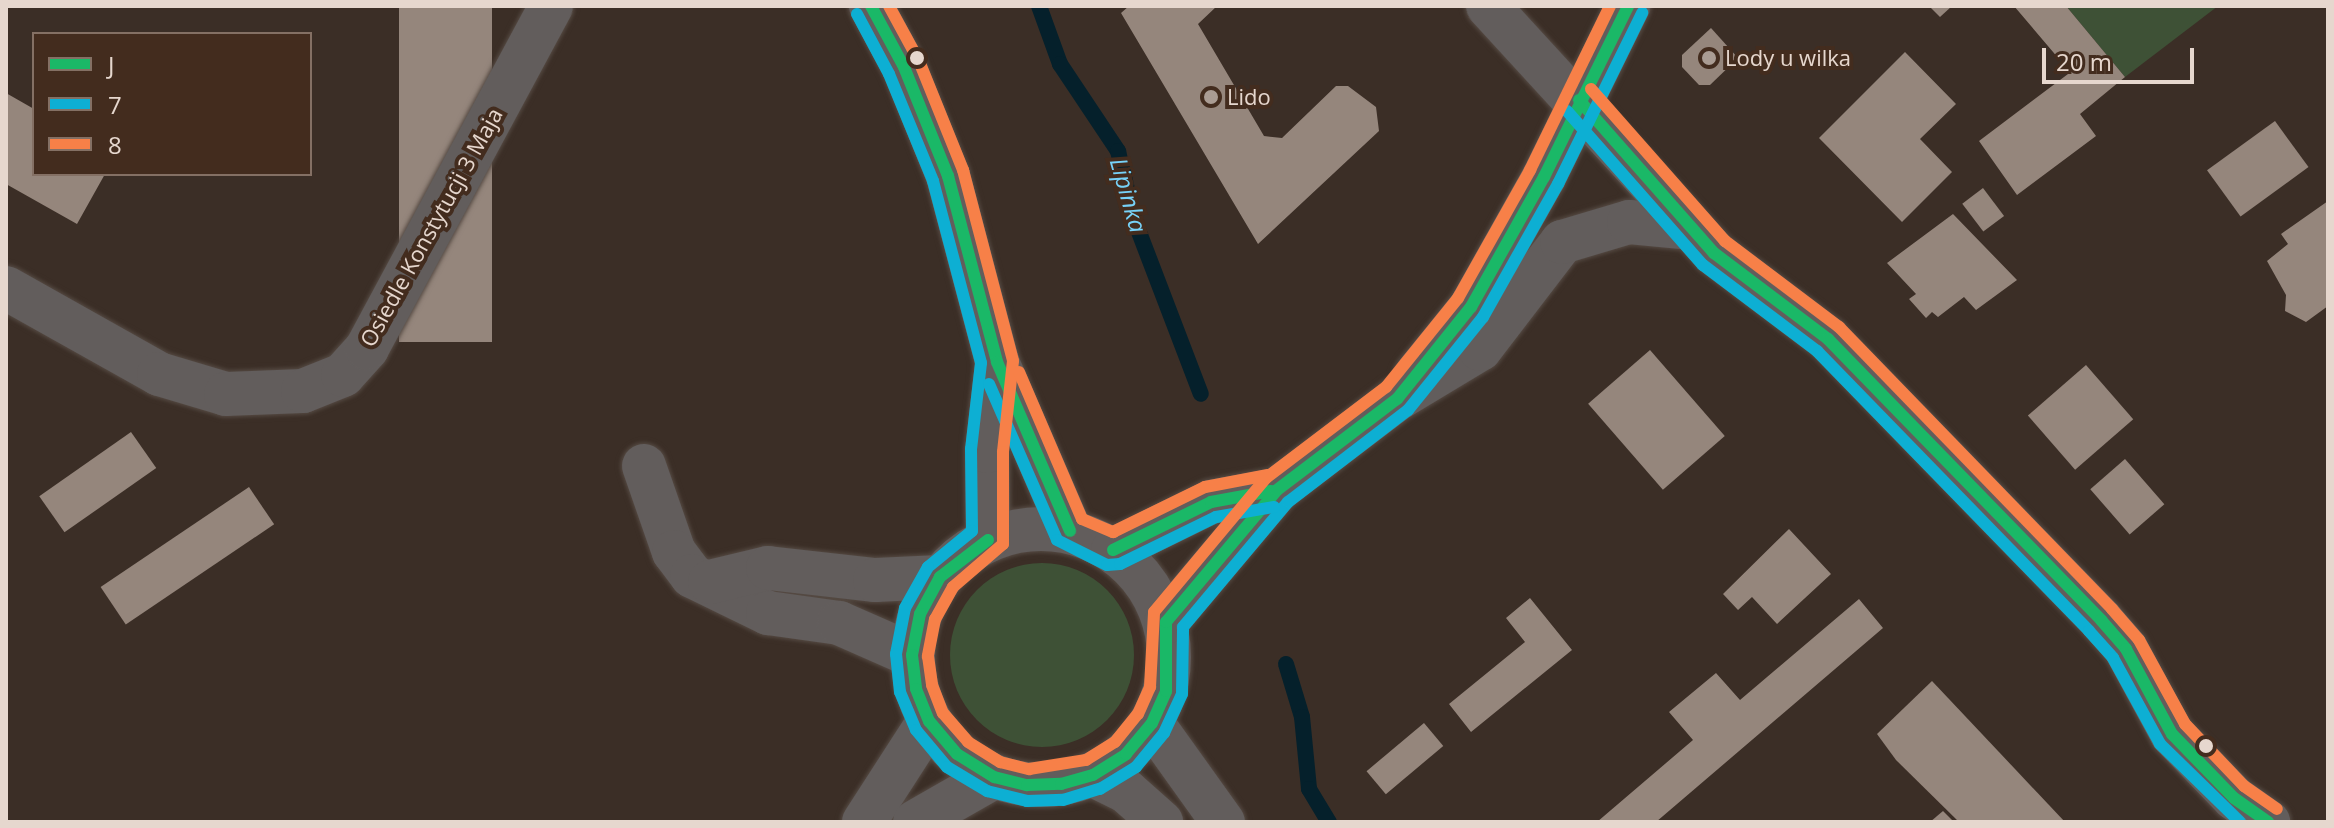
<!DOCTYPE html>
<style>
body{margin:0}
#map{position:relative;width:2334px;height:828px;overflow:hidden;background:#3b2e26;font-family:"Open Sans",sans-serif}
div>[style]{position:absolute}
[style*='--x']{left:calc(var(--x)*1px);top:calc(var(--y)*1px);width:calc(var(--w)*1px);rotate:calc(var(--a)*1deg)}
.green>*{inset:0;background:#3e5136}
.round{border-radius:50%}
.stream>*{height:16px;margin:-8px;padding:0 8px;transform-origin:8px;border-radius:8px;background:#05202b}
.building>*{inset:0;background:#95867c;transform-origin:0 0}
.roads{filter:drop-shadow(0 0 2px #554a43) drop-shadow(0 0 2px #554a43)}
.minor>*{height:44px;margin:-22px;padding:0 22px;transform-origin:22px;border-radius:22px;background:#625d5c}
.minor>.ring{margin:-22px;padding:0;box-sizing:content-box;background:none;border:44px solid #625d5c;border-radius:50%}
.bus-1>*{height:12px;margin:-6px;padding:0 6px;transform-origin:6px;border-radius:6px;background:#1ab867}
.bus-2>*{height:12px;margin:-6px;padding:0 6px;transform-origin:6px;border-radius:6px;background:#0dafd3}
.bus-3>*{height:12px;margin:-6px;padding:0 6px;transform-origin:6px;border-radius:6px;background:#f78048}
.dots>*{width:22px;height:22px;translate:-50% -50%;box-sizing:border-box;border:4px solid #432c1e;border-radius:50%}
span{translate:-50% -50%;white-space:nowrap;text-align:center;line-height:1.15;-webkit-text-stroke:8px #432c1e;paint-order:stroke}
.poi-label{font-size:22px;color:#e6d7ce}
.left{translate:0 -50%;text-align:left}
.street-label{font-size:22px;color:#e6d7ce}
.water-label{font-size:24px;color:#77d2f8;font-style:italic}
.frame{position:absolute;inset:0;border:8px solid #e6d7ce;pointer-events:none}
.legend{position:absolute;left:32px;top:32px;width:280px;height:144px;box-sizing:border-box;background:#432c1e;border:2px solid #847064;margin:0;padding:10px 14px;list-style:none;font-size:24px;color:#e6d7ce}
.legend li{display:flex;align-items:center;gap:16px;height:40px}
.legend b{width:40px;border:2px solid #847064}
.scale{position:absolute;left:2042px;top:48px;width:152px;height:36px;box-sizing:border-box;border:4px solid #e6d7ce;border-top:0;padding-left:10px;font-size:24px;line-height:28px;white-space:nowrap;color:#e6d7ce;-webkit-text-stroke:6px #432c1e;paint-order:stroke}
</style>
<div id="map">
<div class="green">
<div style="clip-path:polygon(2066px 6px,2218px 6px,2125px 77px)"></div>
<div class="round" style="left:950px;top:563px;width:184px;height:184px"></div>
</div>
<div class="stream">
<div style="--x:1039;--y:6;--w:62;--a:70.1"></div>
<div style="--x:1060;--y:64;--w:105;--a:56.3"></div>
<div style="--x:1118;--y:151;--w:70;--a:76.8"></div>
<div style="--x:1134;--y:219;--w:187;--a:69.1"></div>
<div style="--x:1286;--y:664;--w:55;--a:73.2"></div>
<div style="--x:1302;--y:717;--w:72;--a:84.4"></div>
<div style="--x:1309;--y:789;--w:39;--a:59"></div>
</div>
<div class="building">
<div style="left:399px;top:6px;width:93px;height:336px"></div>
<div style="clip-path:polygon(1129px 6px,1217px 6px,1198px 24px,1264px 136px,1282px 138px,1336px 86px,1348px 86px,1376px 107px,1379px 131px,1258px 244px,1121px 13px)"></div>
<div style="clip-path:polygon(1929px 6px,1952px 6px,1940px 17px)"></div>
<div style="clip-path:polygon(2014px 6px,2066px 6px,2125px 77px,2080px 114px,2096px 136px,2017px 195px,1979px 141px,2076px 68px,2065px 55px,2059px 59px)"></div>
<div style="clip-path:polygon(1711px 28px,1738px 58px,1710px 85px,1699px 85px,1682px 67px,1682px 55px)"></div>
<div style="clip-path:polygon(1905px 52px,1956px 104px,1920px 139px,1952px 172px,1902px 222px,1819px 138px)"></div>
<div style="clip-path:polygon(6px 93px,34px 109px,34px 174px,105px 174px,77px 224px,6px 184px)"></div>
<div style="left:2275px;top:121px;width:57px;height:84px;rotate:54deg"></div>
<div style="left:1983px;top:188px;width:35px;height:26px;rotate:53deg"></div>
<div style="clip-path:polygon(2328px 201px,2328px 306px,2306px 322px,2285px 311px,2286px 295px,2267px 261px,2288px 244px,2281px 234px)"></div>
<div style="clip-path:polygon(1953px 214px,2017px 280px,1976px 310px,1964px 297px,1938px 317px,1932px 312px,1926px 318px,1909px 299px,1916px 294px,1887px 263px)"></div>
<div style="left:1650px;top:350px;width:114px;height:82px;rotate:49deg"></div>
<div style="left:2086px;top:365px;width:72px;height:77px;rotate:49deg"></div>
<div style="left:131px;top:432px;width:44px;height:112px;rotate:55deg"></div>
<div style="left:2125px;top:459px;width:60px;height:46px;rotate:49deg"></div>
<div style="left:249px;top:487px;width:45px;height:179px;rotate:56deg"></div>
<div style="clip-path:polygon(1789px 529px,1831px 574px,1777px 624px,1752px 597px,1738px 610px,1723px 594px)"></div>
<div style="clip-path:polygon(1530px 598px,1572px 650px,1471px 732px,1449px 704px,1525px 642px,1506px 618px)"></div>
<div style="clip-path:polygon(1859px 599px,1883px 628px,1656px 822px,1597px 822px,1693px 740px,1669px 712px,1716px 673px,1740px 700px)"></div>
<div style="clip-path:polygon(1932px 681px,2065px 822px,1959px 822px,1896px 760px,1877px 734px)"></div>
<div style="left:1424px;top:723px;width:30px;height:75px;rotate:50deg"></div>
<div style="clip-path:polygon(1943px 811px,1954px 822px,1930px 822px)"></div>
</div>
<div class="roads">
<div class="minor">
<div style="--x:871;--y:6;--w:69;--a:61.6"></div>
<div style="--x:904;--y:67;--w:118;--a:68"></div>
<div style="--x:948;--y:176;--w:192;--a:75.2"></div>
<div style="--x:997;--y:362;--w:184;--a:66.6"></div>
<div style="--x:1488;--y:6;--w:335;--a:47.5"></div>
<div style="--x:1714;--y:253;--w:143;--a:37"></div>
<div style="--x:1828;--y:339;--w:392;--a:45.8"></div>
<div style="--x:2101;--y:620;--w:38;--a:49"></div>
<div style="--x:2126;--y:649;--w:97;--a:61.6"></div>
<div style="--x:2172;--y:734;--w:89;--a:45.9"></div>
<div style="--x:2234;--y:798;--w:42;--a:35.2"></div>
<div style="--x:6;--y:288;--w:176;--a:29.3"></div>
<div style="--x:159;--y:374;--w:70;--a:16.6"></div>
<div style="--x:226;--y:394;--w:77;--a:-2.2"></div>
<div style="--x:303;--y:391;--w:43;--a:-21.8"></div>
<div style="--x:343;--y:375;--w:36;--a:-48"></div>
<div style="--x:367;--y:348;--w:388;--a:-61.7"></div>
<div style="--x:1416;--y:375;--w:87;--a:-51"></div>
<div style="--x:1471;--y:307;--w:149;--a:-60.7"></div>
<div style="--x:1544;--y:177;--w:191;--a:-63.8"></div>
<div style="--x:644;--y:466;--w:91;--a:70.8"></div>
<div style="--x:674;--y:552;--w:30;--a:53"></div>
<div style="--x:692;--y:576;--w:85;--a:26"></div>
<div style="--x:768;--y:613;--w:72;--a:8"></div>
<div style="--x:839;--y:623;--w:80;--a:23.7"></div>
<div class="ring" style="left:913px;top:529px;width:212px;height:212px"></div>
<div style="--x:988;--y:540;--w:89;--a:-90.6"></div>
<div style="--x:987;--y:451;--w:87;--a:-83.4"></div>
<div style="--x:1113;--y:550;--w:109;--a:-26.1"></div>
<div style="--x:1211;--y:502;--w:67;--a:-10.3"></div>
<div style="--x:710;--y:582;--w:60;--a:-13.6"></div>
<div style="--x:768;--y:568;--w:108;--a:6.4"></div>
<div style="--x:875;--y:580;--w:65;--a:-2.6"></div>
<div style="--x:1166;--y:622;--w:172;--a:-49.9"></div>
<div style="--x:1277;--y:490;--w:151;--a:-37.2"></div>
<div style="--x:1397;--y:399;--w:97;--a:-31.1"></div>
<div style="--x:1480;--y:349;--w:135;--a:-52.5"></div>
<div style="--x:1562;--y:242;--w:70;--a:-16.6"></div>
<div style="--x:1629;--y:222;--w:61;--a:5.6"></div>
<div style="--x:1152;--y:723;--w:122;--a:54.4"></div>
<div style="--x:1093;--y:775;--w:37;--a:26"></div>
<div style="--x:1126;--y:791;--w:47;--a:41.5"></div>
<div style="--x:864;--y:822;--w:120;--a:-57.2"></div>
<div style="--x:915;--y:822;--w:91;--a:-29.7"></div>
</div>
</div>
<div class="bus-1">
<div style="--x:871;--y:6;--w:69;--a:61.6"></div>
<div style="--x:904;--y:67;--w:118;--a:68"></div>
<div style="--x:948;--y:176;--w:192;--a:75.2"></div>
<div style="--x:997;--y:362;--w:184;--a:66.6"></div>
<div style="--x:1579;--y:100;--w:204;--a:48.6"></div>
<div style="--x:1714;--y:253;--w:143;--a:37"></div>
<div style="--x:1828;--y:339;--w:392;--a:45.8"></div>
<div style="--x:2101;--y:620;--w:38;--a:49"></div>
<div style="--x:2126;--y:649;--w:97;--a:61.6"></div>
<div style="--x:2172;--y:734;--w:89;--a:45.9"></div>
<div style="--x:2234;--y:798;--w:42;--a:35.2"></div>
<div style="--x:988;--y:540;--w:61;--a:142.4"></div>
<div style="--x:940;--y:577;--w:42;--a:118.4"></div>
<div style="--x:920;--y:614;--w:42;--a:101"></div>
<div style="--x:912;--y:655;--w:34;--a:83"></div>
<div style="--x:916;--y:689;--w:35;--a:68"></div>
<div style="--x:929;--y:721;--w:43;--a:49.7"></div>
<div style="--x:957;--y:754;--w:44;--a:31.9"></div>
<div style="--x:994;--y:777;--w:34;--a:14"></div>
<div style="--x:1027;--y:785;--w:34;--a:-2"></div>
<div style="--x:1061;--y:784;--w:33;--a:-16"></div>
<div style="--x:1093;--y:775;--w:39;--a:-32"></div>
<div style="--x:1126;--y:754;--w:40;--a:-50"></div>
<div style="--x:1152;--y:723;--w:35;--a:-66"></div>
<div style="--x:1166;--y:691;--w:69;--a:-90"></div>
<div style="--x:1113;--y:550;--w:109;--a:-26.1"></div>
<div style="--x:1211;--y:502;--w:61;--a:-10.4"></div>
<div style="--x:1166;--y:622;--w:172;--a:-49.9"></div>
<div style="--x:1277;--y:490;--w:151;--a:-37.2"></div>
<div style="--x:1397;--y:399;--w:118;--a:-51.2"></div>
<div style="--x:1471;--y:307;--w:149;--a:-60.7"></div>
<div style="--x:1544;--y:177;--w:191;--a:-63.8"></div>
</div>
<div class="bus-2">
<div style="--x:857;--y:14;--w:68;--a:61.9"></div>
<div style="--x:889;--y:74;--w:116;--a:67.6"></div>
<div style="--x:933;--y:181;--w:188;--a:75.2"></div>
<div style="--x:981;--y:363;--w:87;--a:96.6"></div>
<div style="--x:971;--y:449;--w:82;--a:89.3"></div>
<div style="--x:972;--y:531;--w:57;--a:140.7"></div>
<div style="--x:928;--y:567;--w:47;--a:119.3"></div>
<div style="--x:905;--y:608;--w:47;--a:101.1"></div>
<div style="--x:896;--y:654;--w:38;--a:84"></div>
<div style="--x:900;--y:692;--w:41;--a:67.2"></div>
<div style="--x:916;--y:730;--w:48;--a:50"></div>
<div style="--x:947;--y:767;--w:47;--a:31"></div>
<div style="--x:987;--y:791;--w:41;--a:14"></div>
<div style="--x:1027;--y:801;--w:36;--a:-2"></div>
<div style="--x:1063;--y:800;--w:39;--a:-17"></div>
<div style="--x:1100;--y:789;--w:42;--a:-31.4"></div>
<div style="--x:1136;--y:767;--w:44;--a:-50.5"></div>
<div style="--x:1164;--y:733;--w:43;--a:-65.2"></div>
<div style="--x:1182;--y:694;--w:67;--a:-89.1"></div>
<div style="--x:1183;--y:627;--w:163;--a:-50"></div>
<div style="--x:1288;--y:502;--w:151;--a:-37.5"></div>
<div style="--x:1408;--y:410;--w:119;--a:-51.1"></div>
<div style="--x:1483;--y:317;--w:153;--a:-60.6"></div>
<div style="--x:1558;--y:184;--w:191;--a:-63.8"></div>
<div style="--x:1567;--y:111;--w:205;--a:48.6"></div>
<div style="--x:1703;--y:265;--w:143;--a:37"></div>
<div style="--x:1817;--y:351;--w:390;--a:45.8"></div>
<div style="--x:2089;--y:631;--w:36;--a:48"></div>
<div style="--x:2113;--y:658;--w:98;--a:61.3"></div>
<div style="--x:2160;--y:744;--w:112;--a:44.3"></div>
<div style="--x:989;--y:384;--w:170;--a:66.4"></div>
<div style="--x:1057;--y:540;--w:56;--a:26.6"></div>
<div style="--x:1107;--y:565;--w:13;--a:-4"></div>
<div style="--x:1120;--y:564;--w:107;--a:-26.1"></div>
<div style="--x:1216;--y:517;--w:59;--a:-9.8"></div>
</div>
<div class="bus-3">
<div style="--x:889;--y:6;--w:63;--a:61.4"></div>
<div style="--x:919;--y:61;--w:118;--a:68"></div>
<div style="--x:963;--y:170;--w:197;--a:75.3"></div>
<div style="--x:1013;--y:361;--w:92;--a:96.3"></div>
<div style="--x:1003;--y:452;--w:92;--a:90"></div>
<div style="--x:1003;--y:544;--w:66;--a:139.3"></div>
<div style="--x:953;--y:587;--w:37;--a:119"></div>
<div style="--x:935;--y:619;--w:38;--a:101"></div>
<div style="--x:928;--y:656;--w:29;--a:82"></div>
<div style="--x:932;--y:685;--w:30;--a:69"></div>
<div style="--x:943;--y:713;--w:38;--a:49"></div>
<div style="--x:968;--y:742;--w:38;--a:32"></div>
<div style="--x:1000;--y:762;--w:30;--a:14"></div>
<div style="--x:1029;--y:769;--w:58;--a:-9"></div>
<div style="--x:1086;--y:760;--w:34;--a:-32"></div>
<div style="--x:1115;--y:742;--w:36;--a:-51"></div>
<div style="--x:1138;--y:714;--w:30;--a:-66"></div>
<div style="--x:1150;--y:687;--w:75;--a:-86.9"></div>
<div style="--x:1154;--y:612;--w:175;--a:-50.1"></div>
<div style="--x:1266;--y:478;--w:151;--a:-37.2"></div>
<div style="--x:1386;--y:387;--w:114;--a:-51"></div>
<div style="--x:1458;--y:298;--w:147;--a:-60.6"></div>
<div style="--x:1530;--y:170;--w:182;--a:-64"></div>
<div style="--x:1591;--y:89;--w:203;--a:48.6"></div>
<div style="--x:1725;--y:241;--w:143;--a:37"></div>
<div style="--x:1839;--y:327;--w:392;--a:45.9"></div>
<div style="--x:2112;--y:609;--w:41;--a:48.9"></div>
<div style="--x:2139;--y:640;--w:96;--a:61.3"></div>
<div style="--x:2185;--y:724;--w:86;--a:46.4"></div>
<div style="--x:2244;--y:786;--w:40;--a:34.9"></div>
<div style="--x:1019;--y:372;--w:160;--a:66.8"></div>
<div style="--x:1082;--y:519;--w:34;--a:23"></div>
<div style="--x:1113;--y:532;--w:102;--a:-26.1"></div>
<div style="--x:1205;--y:487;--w:64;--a:-10.8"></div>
</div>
<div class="dots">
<div style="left:917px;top:58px;background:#e6d7ce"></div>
<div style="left:1709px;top:58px;background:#aa9c93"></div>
<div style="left:1211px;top:97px;background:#aa9c93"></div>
<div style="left:2206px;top:746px;background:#e6d7ce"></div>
</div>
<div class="poi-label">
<span class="left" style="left:1725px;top:58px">Lody u wilka</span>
<span class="left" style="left:1227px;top:97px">Lido</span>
</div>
<div class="street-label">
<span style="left:431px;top:227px;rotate:-61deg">Osiedle Konstytucji 3 Maja</span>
</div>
<div class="water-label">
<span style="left:1129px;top:195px;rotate:74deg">Lipinka</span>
</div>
<div class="frame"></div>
<ul class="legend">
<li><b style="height:10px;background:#1ab867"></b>J</li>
<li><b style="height:10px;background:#0dafd3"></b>7</li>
<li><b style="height:10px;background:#f78048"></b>8</li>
</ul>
<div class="scale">20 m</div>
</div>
